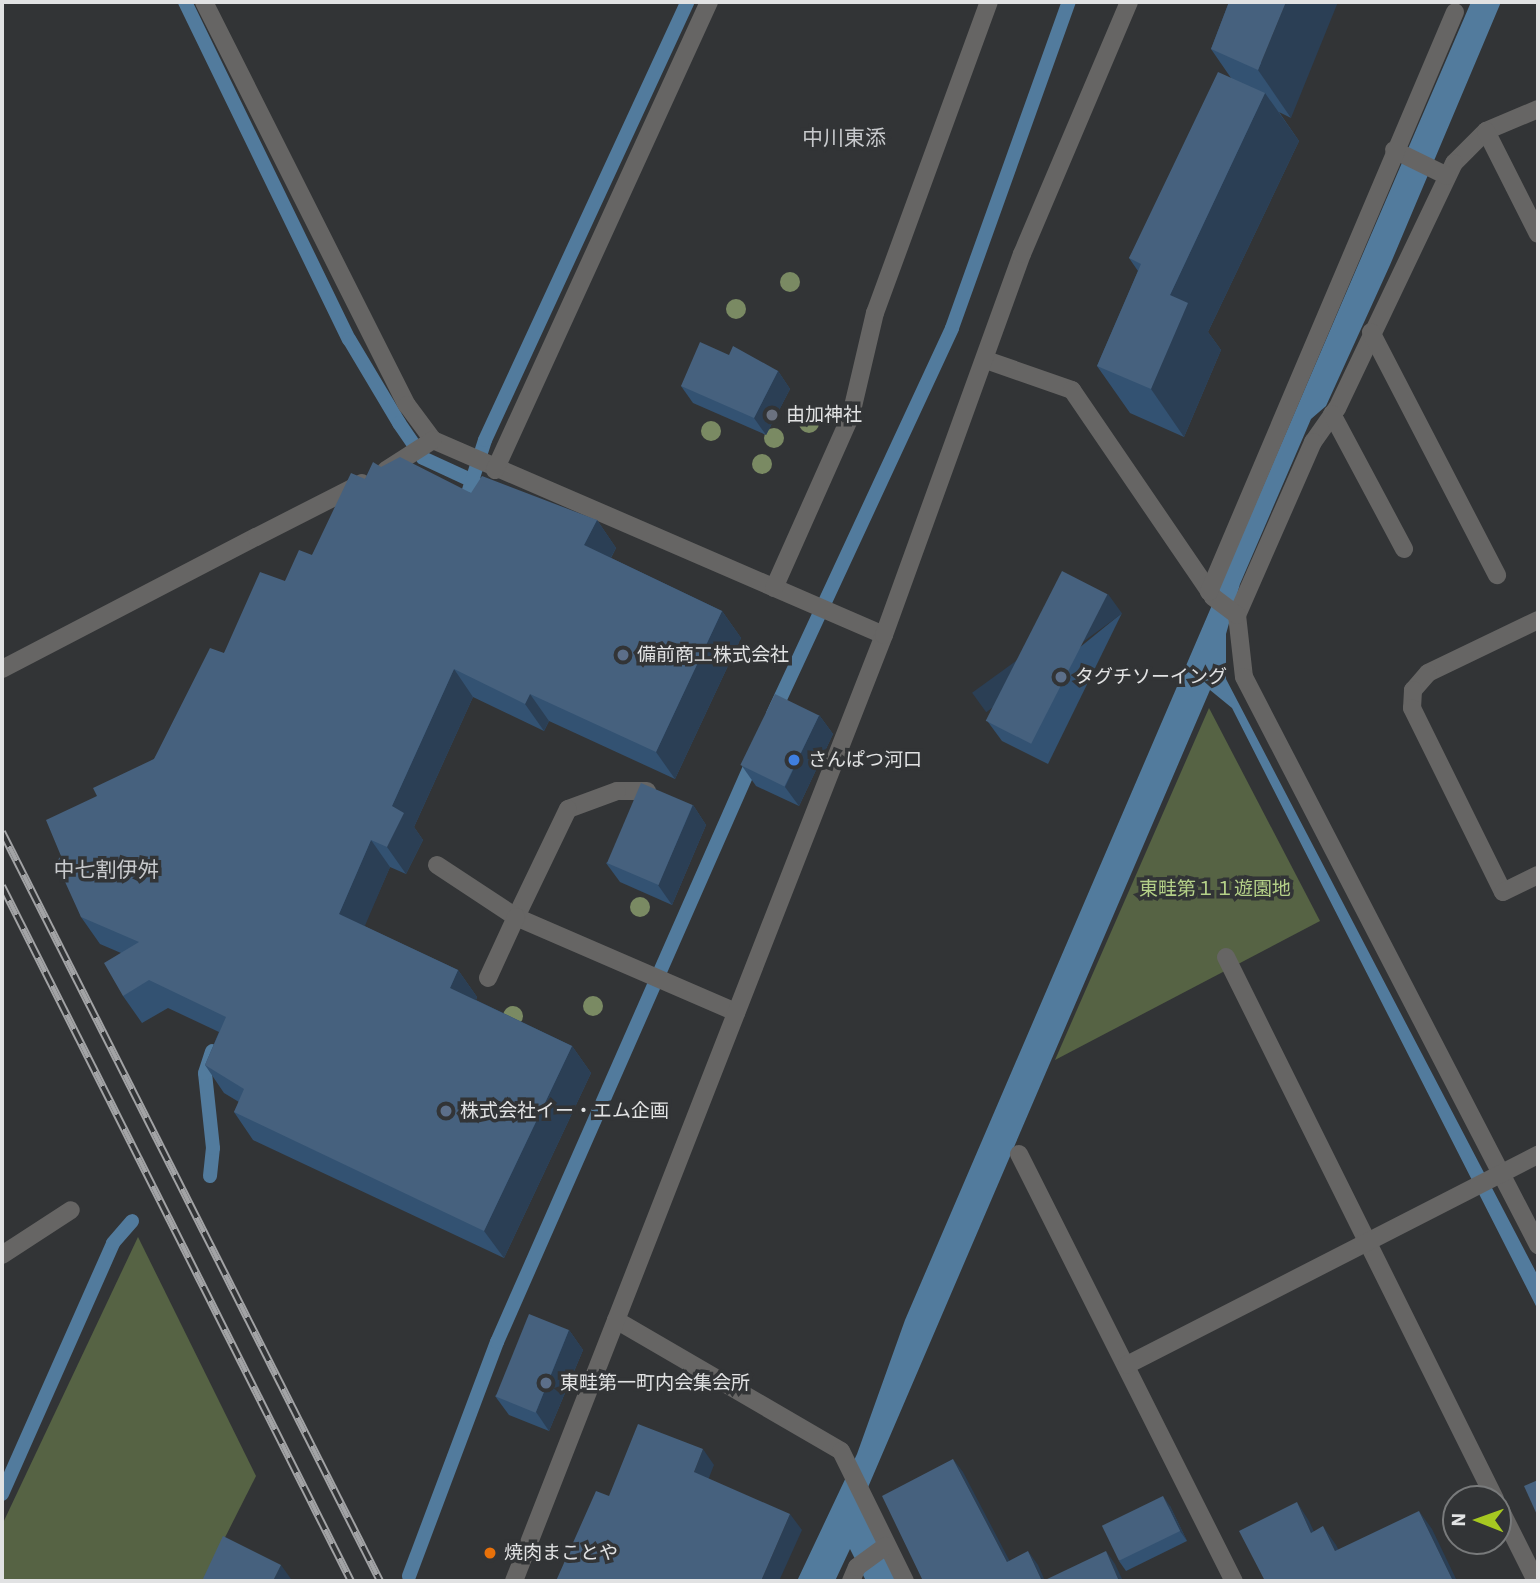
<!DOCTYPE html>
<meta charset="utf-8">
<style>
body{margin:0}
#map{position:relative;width:1540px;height:1583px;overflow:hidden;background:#323436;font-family:"IBM Plex Sans","Noto Sans JP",sans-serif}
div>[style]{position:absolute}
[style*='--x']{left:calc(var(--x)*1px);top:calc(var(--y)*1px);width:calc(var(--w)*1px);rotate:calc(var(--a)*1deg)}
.green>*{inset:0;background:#566344}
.water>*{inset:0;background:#527b9d}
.stream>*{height:14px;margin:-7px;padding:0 7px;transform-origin:7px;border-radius:7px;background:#527b9d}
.lane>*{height:18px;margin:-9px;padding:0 9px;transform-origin:9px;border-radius:9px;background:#666564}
.street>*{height:18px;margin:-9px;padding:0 9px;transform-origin:9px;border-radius:9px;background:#666564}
.rail>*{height:8px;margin-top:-4px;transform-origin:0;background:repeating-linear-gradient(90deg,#323436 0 16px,#a2a3a5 0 32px);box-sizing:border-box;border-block:2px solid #a2a3a5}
.trees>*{width:20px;height:20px;margin:-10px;border-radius:50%;background:#7a8a63}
.wall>*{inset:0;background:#335272}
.shaded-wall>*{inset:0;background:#2b3f55;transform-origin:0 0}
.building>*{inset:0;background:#46617e;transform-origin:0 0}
.dots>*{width:19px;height:19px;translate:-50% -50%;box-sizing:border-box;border:4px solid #323436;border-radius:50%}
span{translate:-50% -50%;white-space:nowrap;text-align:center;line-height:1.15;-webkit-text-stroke:7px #323436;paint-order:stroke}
.poi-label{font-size:19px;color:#e1e2e3}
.left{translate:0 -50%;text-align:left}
.park-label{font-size:19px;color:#b4d088}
.neighbourhood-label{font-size:21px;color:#c7c9cc}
.frame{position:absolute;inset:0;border:4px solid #e1e2e3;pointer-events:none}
.north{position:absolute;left:1442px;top:1485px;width:70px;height:70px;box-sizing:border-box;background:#323436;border:2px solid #787a7b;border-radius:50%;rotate:271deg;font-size:19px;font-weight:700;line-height:28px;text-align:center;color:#e1e2e3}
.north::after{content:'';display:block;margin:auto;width:24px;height:32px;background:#a6c821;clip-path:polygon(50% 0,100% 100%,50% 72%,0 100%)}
</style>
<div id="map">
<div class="green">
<div style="clip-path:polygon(1209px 708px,1320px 921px,1055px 1060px)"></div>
<div style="clip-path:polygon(138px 1237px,256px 1476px,203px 1581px,2px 1581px,2px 1525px)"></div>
</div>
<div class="water">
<div style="clip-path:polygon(1471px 2px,1501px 2px,1390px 265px,1326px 406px,1311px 419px,1240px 584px,1226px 634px,1226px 679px,1538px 1276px,1538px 1310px,1232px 708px,1210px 690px,860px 1506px,896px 1581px,866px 1581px,850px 1549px,835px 1581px,797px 1581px,857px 1454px,905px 1320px)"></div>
</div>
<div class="stream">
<div style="--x:185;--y:2;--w:375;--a:64.1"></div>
<div style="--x:349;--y:339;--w:98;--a:59.2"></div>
<div style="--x:399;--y:423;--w:42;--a:55.6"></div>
<div style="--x:423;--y:458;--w:57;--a:24.8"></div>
<div style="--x:463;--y:509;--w:72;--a:-72.3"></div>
<div style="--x:485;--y:440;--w:482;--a:-65.2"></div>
<div style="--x:773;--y:714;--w:425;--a:-65.1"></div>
<div style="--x:952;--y:328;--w:346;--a:-70.3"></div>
<div style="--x:210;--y:1176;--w:28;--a:-84"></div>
<div style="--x:213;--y:1148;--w:75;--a:-96.1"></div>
<div style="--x:205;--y:1073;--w:23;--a:-72"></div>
<div style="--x:2;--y:1494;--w:274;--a:-66.1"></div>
<div style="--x:113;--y:1243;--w:29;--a:-49"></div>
<div style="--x:409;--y:1576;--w:250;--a:-69.4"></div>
<div style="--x:497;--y:1342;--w:638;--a:-66.25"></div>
</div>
<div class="lane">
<div style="--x:2;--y:669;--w:286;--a:-27.5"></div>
<div style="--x:647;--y:791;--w:30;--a:180"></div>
<div style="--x:617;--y:791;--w:52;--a:159.8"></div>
<div style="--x:568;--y:809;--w:120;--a:115.7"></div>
<div style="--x:516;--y:917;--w:240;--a:23.4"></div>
<div style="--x:437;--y:865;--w:95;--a:33.4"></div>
<div style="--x:516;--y:917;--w:67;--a:114.7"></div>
</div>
<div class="street">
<div style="--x:204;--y:2;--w:451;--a:63.3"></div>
<div style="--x:407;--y:405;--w:44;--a:53.4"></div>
<div style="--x:433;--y:440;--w:491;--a:23.4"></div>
<div style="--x:1538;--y:109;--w:56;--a:157.1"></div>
<div style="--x:1486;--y:131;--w:45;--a:135"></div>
<div style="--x:1454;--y:163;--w:272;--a:115.5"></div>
<div style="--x:1337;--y:408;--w:42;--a:125.2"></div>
<div style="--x:1313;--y:442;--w:189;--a:113.7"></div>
<div style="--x:1237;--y:615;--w:62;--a:83.6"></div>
<div style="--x:1244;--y:677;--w:640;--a:62.63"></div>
<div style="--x:1486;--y:131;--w:115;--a:63.2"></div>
<div style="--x:1394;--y:150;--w:59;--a:26.1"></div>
<div style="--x:1371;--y:332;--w:274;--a:62.6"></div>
<div style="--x:986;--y:360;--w:91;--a:19.2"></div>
<div style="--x:1072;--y:390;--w:250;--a:55.7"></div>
<div style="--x:1213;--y:597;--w:30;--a:37"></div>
<div style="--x:1332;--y:414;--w:153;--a:61.9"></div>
<div style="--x:386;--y:470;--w:56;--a:-32.6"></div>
<div style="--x:495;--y:470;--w:515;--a:-65.43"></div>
<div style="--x:256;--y:537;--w:119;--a:-27"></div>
<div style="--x:774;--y:588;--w:189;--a:-66"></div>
<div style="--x:851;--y:415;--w:105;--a:-76.8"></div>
<div style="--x:875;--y:313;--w:331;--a:-69.9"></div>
<div style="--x:1209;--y:592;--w:630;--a:-67.02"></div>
<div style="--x:1538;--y:620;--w:122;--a:154.3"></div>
<div style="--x:1428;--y:673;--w:23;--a:131"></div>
<div style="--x:1413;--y:690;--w:18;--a:93"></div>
<div style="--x:1412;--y:708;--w:205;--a:63.7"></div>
<div style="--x:1503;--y:892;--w:39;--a:-26"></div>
<div style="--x:1226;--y:957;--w:605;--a:63.6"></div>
<div style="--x:1019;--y:1154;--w:478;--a:63.3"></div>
<div style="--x:2;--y:1255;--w:82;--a:-33.1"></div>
<div style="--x:616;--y:1320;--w:260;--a:30.2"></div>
<div style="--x:841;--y:1451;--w:145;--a:63.8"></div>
<div style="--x:1127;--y:1365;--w:462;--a:-27.1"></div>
<div style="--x:1498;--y:1505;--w:85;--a:63.4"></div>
<div style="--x:514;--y:1581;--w:1016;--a:-68.64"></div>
<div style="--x:884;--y:635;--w:405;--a:-70.1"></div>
<div style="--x:1022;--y:254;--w:274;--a:-67"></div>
<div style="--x:851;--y:1581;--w:15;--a:-67"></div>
<div style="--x:857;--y:1567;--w:36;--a:-36"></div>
</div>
<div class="rail">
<div style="--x:2;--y:832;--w:839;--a:63.22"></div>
<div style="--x:2;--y:886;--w:778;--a:63.34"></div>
</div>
<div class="trees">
<div style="left:790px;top:282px"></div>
<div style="left:736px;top:309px"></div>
<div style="left:809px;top:423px"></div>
<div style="left:711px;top:431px"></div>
<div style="left:774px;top:438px"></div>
<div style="left:762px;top:464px"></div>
<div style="left:640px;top:907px"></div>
<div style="left:593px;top:1006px"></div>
<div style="left:513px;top:1016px"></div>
</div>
<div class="wall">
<div style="clip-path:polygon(1229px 2px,1291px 118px,1279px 112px,1299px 141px,1208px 332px,1221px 350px,1184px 437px,1130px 413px,1097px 366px,1138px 271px,1129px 258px,1231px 78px,1211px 49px)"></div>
<div style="clip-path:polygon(729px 355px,778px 371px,790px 389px,766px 435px,693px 403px,681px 386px)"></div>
<div style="clip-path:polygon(381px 467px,471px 493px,597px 520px,616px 548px,611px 558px,722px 611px,741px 638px,675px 779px,549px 721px,544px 731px,473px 697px,414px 827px,423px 840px,406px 874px,390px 867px,364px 926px,458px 970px,477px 997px,476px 1000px,572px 1046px,591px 1073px,504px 1258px,253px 1140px,234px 1112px,239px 1102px,224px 1093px,205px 1065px,219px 1032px,168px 1008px,142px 1023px,123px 996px,121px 953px,100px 944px,81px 917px,61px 856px,97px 796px,154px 759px,224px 653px,285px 581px,312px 555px,365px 479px)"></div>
<div style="clip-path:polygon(1122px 613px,1048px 764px,1002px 741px,988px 722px)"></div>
<div style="clip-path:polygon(819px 715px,833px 734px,799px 806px,756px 786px,742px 766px)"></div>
<div style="clip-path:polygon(693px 805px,706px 825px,672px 905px,620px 882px,606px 863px)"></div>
<div style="clip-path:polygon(569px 1330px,583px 1350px,549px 1431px,509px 1415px,495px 1396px)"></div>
<div style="clip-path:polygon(1170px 1506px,1187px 1541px,1126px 1571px,1119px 1561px)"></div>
</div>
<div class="shaded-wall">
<div style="clip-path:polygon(1286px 2px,1338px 2px,1291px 118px,1258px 70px)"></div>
<div style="clip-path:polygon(1265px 93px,1299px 141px,1208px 332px,1221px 350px,1184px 437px,1151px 389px,1170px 295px)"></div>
<div style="clip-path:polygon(778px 371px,790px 389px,766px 435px,754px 418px)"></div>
<div style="clip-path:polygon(597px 520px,616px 548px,603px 572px,584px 545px)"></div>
<div style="left:1108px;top:594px;width:24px;height:168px;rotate:54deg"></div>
<div style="clip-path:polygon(722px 611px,741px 638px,675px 779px,656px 752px)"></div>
<div style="clip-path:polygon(454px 669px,473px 697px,414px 827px,423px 840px,406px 874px,387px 847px,392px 806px)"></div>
<div style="clip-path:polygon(530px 694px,549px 721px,544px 731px,525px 704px)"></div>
<div style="clip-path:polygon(819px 715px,833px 734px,799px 806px,785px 787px)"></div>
<div style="clip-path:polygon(693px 805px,706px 825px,672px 905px,658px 885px)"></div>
<div style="clip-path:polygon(371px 840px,390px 867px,358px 942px,339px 914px)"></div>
<div style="clip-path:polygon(458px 970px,477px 997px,470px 1015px,450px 988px)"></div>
<div style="clip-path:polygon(572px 1046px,591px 1073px,504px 1258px,484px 1231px)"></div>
<div style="clip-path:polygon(569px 1330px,583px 1350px,549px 1431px,536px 1412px)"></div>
<div style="clip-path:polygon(703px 1449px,714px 1465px,705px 1488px,694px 1472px)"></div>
<div style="clip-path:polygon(953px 1459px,963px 1472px,1017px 1575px,1007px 1562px)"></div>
<div style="clip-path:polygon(1163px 1496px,1170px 1506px,1187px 1541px,1180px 1531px)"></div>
<div style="clip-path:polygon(1297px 1502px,1309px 1521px,1323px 1551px,1311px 1533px)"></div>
<div style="clip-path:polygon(1419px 1511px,1432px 1529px,1457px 1581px,1453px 1581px)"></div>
<div style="clip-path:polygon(790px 1514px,802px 1530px,779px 1581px,761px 1581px)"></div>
<div style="clip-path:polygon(1323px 1526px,1336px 1545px,1348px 1569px,1335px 1551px)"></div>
<div style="clip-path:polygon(1028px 1551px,1038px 1565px,1045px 1581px,1042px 1581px)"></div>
<div style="clip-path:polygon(1106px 1551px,1115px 1564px,1123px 1581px,1119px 1581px)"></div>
<div style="clip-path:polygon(281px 1565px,291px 1579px,290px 1581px,273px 1581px)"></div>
</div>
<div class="building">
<div style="clip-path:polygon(1229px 2px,1286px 2px,1258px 70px,1211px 49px)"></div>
<div style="clip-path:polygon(1218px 72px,1265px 93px,1170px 295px,1188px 303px,1151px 389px,1097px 366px,1141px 264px,1129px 258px)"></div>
<div style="clip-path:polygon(700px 342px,729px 355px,733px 346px,778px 371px,754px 418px,681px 386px)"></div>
<div style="clip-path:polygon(400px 457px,471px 493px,482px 476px,597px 520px,584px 545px,722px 611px,656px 752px,530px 694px,525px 704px,454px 669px,392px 806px,404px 813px,387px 847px,371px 840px,339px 914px,458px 970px,450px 988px,572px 1046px,484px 1231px,234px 1112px,244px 1089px,205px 1065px,226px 1017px,149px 980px,123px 996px,104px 963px,139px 942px,81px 917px,56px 862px,61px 856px,46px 820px,97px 796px,93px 788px,154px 759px,210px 648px,224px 653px,260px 572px,285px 581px,299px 550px,312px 555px,351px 473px,365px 479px,373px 462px,381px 467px)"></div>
<div style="left:1062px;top:571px;width:51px;height:168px;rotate:27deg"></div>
<div style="left:775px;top:694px;width:49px;height:79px;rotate:26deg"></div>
<div style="left:641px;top:783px;width:56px;height:87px;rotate:23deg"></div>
<div style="left:529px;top:1314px;width:43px;height:89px;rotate:22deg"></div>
<div style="clip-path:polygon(638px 1424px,703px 1449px,694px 1472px,790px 1514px,761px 1581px,556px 1581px,596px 1491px,609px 1496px)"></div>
<div style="clip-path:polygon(953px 1459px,1007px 1562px,1028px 1551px,1042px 1581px,923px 1581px,882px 1496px)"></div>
<div style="clip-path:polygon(1538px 1480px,1538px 1517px,1524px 1486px)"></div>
<div style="left:1163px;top:1496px;width:39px;height:68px;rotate:64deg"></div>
<div style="clip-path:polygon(1297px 1502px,1311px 1533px,1323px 1526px,1335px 1551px,1419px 1511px,1453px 1581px,1265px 1581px,1239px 1531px)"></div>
<div style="clip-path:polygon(223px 1536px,281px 1565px,273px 1581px,202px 1581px)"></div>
<div style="clip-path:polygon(1106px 1551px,1119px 1581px,1043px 1581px)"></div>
</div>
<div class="dots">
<div style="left:772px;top:415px;background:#6b7280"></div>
<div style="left:623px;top:655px;background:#5c6f8a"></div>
<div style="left:1061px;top:677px;background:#5c6f8a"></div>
<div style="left:794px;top:760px;background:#3f7fe0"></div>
<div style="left:446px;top:1111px;background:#5c6f8a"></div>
<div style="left:546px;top:1383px;background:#5c6f8a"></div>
<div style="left:490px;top:1553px;background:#e8710a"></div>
</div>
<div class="poi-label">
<span class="left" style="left:786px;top:415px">由加神社</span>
<span class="left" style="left:637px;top:655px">備前商工株式会社</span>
<span class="left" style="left:1075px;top:677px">タグチソーイング</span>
<span class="left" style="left:808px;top:760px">さんぱつ河口</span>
<span class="left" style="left:460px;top:1111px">株式会社イー・エム企画</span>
<span class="left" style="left:560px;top:1383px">東畦第一町内会集会所</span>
<span class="left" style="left:504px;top:1553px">焼肉まことや</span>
</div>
<div class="park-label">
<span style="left:1215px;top:889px">東畦第１１遊園地</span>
</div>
<div class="neighbourhood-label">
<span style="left:844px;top:137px">中川東添</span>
<span style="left:106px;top:869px">中七割伊舛</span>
</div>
<div class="frame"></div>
<div class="north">N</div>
</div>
